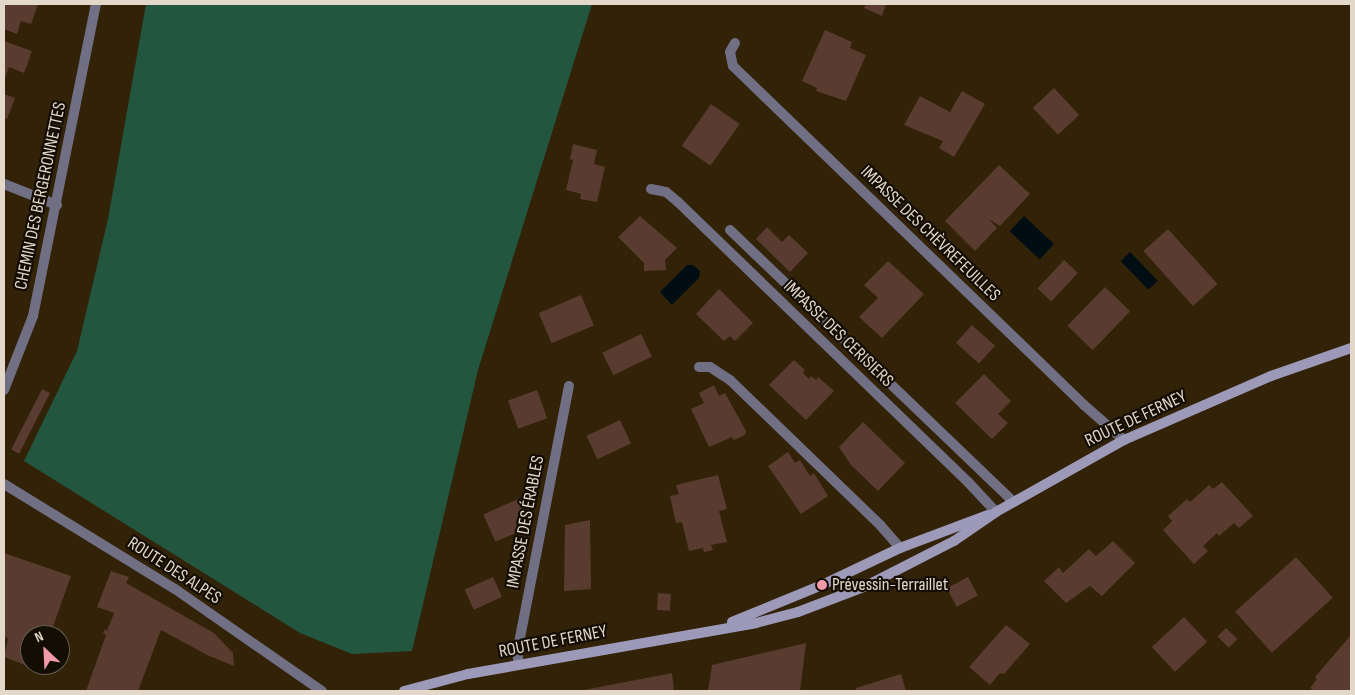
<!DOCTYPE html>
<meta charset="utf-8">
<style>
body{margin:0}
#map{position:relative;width:1355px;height:695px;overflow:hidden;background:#322208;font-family:"Sofia Sans Condensed",sans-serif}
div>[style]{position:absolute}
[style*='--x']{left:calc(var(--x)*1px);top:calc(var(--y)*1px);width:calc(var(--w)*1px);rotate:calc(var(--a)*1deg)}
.green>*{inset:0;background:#22563f}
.water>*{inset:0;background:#000e13;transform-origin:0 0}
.building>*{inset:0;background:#593b30;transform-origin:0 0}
.lane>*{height:10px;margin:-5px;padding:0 5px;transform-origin:5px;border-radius:5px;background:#716f83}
.street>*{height:10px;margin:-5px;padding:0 5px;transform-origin:5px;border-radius:5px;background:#716f83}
.secondary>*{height:10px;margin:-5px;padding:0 5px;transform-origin:5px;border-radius:5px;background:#9d99b9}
.dots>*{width:14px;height:14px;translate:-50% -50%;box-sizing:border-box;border:2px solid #140d04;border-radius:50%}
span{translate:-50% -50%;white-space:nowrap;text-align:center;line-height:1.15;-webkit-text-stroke:4.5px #140d04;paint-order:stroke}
.street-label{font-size:18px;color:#e3d8ca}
.poi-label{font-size:18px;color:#e3d8ca}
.left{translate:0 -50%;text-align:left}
.frame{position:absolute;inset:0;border:5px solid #e3d8ca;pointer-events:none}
.north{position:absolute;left:20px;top:625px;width:50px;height:50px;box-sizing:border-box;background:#140d04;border:1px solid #675e53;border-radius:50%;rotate:335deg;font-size:14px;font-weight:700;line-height:20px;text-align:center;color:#e3d8ca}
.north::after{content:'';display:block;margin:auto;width:18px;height:22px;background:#f39aa9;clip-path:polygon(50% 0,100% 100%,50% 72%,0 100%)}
</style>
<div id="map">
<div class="green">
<div style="clip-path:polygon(146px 4px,592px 4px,478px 370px,412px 651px,352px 654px,300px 633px,24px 461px,77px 351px,108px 219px)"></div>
</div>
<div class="water">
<div style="left:1024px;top:216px;width:41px;height:21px;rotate:43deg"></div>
<div style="left:1130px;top:252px;width:40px;height:13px;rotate:46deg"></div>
<div style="clip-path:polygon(687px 265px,693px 265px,700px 271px,699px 278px,672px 305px,660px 292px)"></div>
</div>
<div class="building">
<div style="clip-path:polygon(4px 4px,38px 4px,31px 24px,21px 21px,17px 34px,4px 29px)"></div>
<div style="clip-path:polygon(866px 4px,886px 4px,882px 16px,864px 8px)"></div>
<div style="clip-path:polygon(825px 30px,852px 42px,850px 48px,866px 55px,846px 101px,816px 91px,817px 88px,802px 81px)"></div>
<div style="clip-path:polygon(4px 41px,32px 51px,24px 73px,9px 67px,4px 81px)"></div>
<div style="left:1054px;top:88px;width:37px;height:29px;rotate:47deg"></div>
<div style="clip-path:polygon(962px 91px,985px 104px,954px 157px,939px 148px,943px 141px,904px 125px,920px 96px,950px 112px)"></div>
<div style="clip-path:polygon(4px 94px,15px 98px,7px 119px,4px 118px)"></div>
<div style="left:711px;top:104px;width:35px;height:51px;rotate:35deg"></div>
<div style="clip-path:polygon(573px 144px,597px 150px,594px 164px,605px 167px,597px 202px,580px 199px,581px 194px,566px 190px,573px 160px,570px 159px)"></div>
<div style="clip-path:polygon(999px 165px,1030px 194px,1000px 226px,989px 219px,997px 228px,975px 251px,945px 221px)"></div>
<div style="clip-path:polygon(640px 216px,677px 248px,665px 260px,666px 270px,644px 271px,644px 263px,618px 237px)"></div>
<div style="clip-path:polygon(767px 227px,782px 242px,789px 235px,808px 253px,790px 272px,756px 239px)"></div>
<div style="left:1168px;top:229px;width:74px;height:33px;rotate:48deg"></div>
<div style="left:1064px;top:260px;width:19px;height:39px;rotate:43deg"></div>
<div style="clip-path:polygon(888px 261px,924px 294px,882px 338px,859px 317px,878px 298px,864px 285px)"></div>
<div style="left:1105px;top:287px;width:35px;height:54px;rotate:44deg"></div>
<div style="clip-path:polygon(719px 289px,753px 323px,735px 341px,730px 336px,724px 341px,696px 314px)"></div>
<div style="left:581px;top:295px;width:33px;height:46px;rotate:67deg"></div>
<div style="left:972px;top:325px;width:31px;height:24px;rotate:42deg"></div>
<div style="left:641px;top:334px;width:25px;height:43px;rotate:64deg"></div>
<div style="clip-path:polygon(794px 360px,805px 370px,803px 373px,809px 379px,811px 376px,816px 380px,818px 377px,834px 391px,806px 420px,769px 385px)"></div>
<div style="clip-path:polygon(984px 374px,1011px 401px,998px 414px,1008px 423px,992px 439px,955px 403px)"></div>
<div style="clip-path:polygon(714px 385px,719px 396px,725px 393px,746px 431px,745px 435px,734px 440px,732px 437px,709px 447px,691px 409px,704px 403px,699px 393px)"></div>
<div style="left:42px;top:389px;width:9px;height:68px;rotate:27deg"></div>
<div style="left:537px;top:390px;width:30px;height:31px;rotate:70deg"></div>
<div style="left:620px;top:420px;width:26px;height:37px;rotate:65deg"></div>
<div style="clip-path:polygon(863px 422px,905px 463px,878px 491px,851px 465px,839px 447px)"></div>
<div style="clip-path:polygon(788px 452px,795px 463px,800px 460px,810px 476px,814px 473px,828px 496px,801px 514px,768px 466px)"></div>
<div style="clip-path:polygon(718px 475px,727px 509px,719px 511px,727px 542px,711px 545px,713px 550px,704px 552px,703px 548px,689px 551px,682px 522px,676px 523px,670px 496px,679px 494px,676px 485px)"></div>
<div style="clip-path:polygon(1222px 482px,1253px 516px,1239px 528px,1234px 523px,1219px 536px,1217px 533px,1203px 546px,1208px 551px,1194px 564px,1163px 530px,1172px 521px,1168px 516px,1187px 499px,1190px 502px,1209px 485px,1213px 489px)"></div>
<div style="left:518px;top:499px;width:30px;height:38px;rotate:66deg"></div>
<div style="clip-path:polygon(590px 520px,591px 589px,564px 591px,565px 525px)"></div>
<div style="clip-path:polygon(1113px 541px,1135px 563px,1102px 596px,1090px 586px,1066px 603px,1044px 581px,1059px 567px,1063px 573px,1089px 549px,1096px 556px)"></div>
<div style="clip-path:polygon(4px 553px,71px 576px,50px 635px,30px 635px,30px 665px,40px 665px,38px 670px,4px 657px,8px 638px,4px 637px)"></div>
<div style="left:1296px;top:557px;width:55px;height:82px;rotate:48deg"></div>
<div style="clip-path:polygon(111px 571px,129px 577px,126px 583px,214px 633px,233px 653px,234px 666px,207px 655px,161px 630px,138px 691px,86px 691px,106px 635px,103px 633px,105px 629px,107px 631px,114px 613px,97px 607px)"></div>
<div style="left:493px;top:577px;width:22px;height:31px;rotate:66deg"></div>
<div style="left:968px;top:577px;width:21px;height:24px;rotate:62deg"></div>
<div style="left:658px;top:593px;width:13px;height:17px;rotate:4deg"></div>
<div style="left:1184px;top:617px;width:34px;height:44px;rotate:47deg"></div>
<div style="clip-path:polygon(1006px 625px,1030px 644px,1004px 674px,1000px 673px,990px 685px,969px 667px)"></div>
<div style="left:1226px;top:628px;width:16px;height:12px;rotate:45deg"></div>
<div style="clip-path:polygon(1351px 635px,1351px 691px,1315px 691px,1310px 688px,1317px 679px,1315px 677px)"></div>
<div style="clip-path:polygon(806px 643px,800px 691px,708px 691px,712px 665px)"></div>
<div style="clip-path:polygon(672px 673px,674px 691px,584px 691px,584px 690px)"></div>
<div style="clip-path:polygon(901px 674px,906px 691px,857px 691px,856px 688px)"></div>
</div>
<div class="lane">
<div style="--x:699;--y:367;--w:11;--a:0"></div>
<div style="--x:710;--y:367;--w:24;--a:33"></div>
<div style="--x:730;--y:380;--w:210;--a:44"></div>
<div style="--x:881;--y:526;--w:29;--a:49"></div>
</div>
<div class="street">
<div style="--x:735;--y:43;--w:10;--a:119"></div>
<div style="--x:730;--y:52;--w:14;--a:78"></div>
<div style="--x:733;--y:66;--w:488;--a:44"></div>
<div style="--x:1084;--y:405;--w:53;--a:41.2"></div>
<div style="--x:4;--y:184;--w:57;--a:21.6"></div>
<div style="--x:651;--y:189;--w:15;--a:11"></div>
<div style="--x:666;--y:192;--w:16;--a:40"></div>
<div style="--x:678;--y:202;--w:403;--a:44"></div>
<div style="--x:968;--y:482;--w:41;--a:47"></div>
<div style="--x:730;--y:230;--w:393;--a:43.8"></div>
<div style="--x:4;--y:390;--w:79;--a:-68.6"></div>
<div style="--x:33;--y:316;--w:318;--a:-78.6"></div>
<div style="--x:4;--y:484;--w:201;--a:31.6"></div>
<div style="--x:175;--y:589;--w:179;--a:34.8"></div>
<div style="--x:518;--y:665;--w:17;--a:-90"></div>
<div style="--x:518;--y:648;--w:267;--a:-79"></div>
</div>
<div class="secondary">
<div style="--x:732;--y:622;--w:97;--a:-22.3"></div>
<div style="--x:822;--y:585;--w:86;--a:-25.4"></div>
<div style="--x:900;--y:548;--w:94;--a:-20.6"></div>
<div style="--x:404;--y:691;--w:66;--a:-14.9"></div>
<div style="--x:468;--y:674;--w:292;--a:-10"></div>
<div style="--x:756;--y:623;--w:43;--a:-14.7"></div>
<div style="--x:798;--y:612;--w:73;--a:-20.9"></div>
<div style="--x:866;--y:586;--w:99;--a:-27.1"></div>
<div style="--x:954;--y:541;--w:51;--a:-34.6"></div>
<div style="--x:996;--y:512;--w:147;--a:-29.4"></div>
<div style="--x:1124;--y:440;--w:160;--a:-23.5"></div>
<div style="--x:1271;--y:376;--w:85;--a:-19.3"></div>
</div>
<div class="dots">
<div style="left:822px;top:585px;background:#f39aa9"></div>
</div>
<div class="street-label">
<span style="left:41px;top:196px;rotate:-78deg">CHEMIN DES BERGERONNETTES</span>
<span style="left:930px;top:234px;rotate:44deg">IMPASSE DES CHÈVREFEUILLES</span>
<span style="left:838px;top:334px;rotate:44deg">IMPASSE DES CERISIERS</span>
<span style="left:1136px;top:419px;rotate:-25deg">ROUTE DE FERNEY</span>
<span style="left:526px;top:522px;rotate:-79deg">IMPASSE DES ÉRABLES</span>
<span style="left:174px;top:571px;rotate:33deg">ROUTE DES ALPES</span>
<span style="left:553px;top:642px;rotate:-11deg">ROUTE DE FERNEY</span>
</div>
<div class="poi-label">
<span class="left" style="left:832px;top:585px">Prévessin-Terraillet</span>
</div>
<div class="frame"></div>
<div class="north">N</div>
</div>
